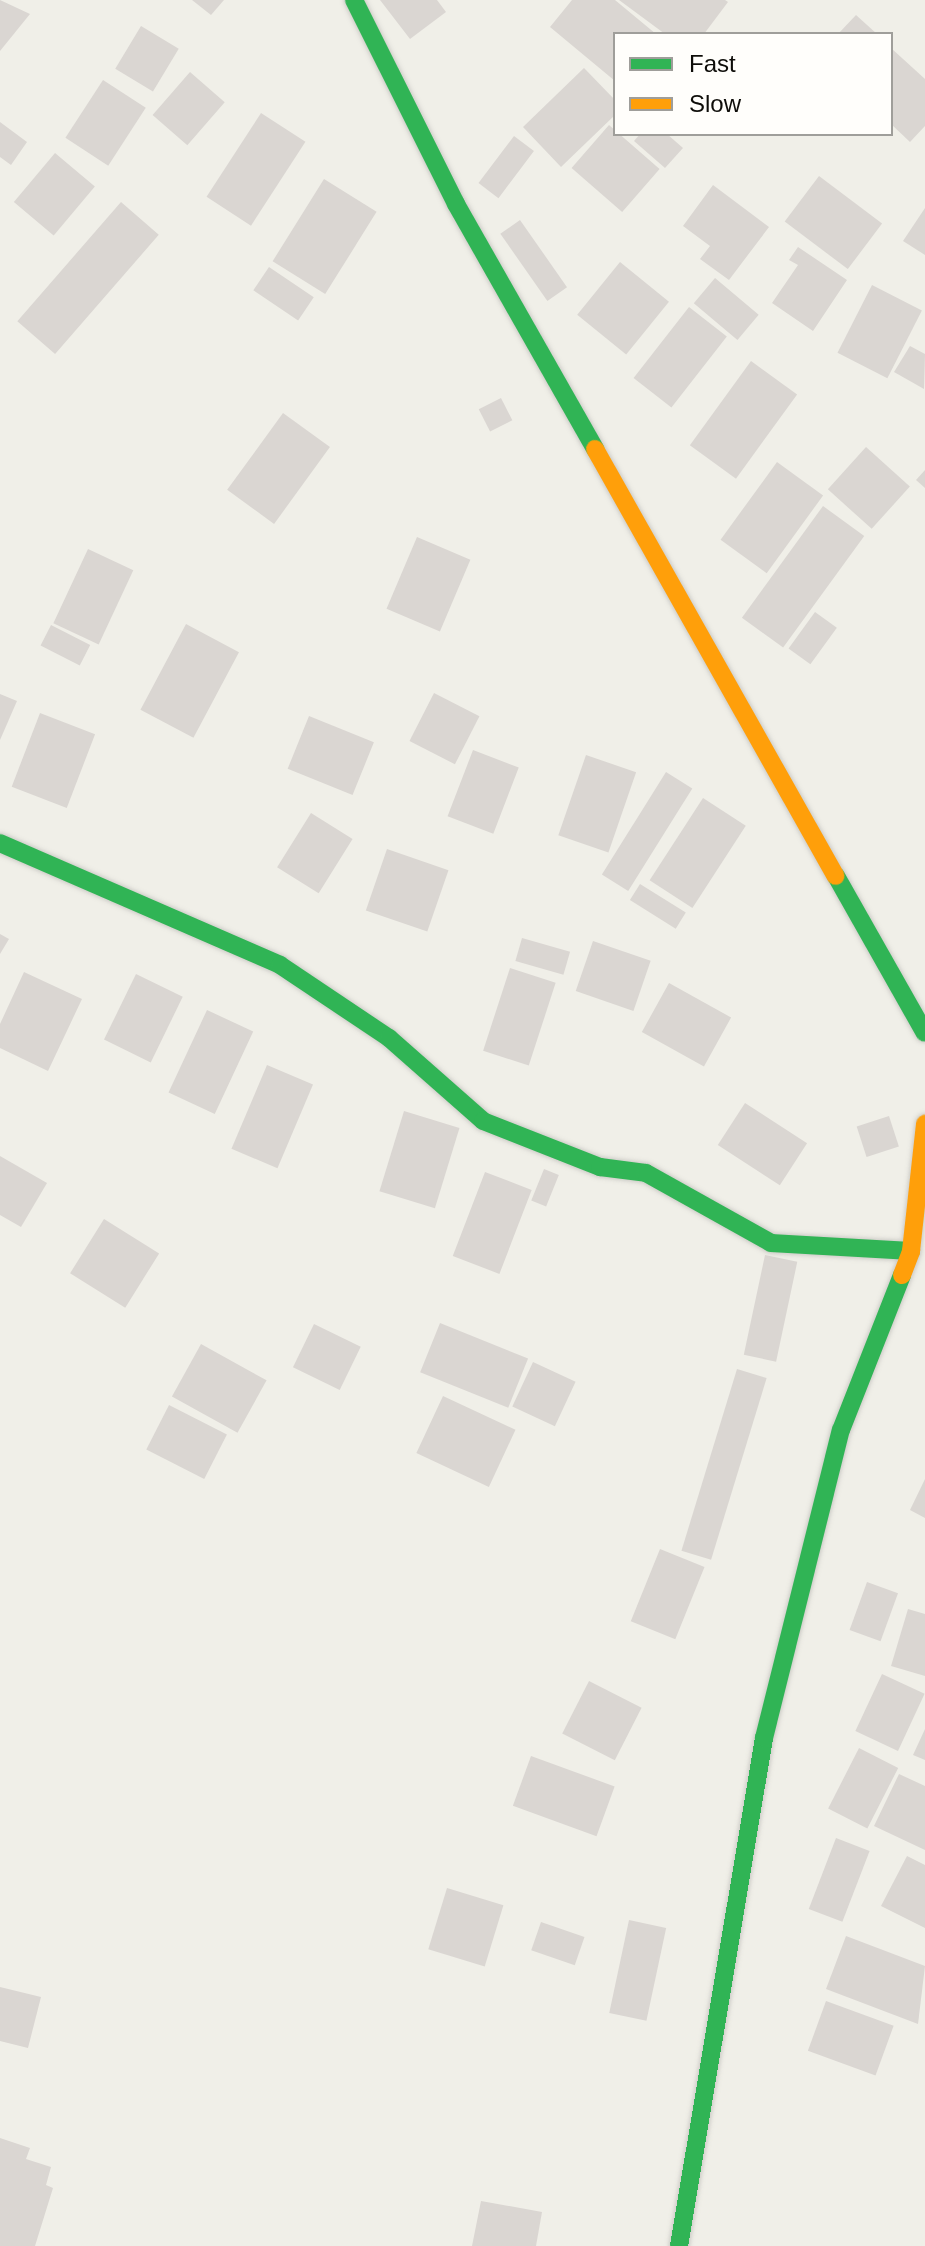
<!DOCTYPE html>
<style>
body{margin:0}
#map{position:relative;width:925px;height:2246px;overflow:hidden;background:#f0efe8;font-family:Helvetica,sans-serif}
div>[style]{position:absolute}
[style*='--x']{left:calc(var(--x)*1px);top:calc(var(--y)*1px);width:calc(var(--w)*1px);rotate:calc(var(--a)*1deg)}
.building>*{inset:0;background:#dad6d2;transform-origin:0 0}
.roads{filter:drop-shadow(0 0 2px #cdccc7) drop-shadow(0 0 2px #cdccc7)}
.fast>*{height:18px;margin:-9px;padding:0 9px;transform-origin:9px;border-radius:9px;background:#30b455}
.slow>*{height:18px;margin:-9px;padding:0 9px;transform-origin:9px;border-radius:9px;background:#ff9f0a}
span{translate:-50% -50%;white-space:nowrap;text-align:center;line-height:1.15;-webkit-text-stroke:6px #fffefb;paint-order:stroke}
.legend{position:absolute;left:613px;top:32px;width:280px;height:104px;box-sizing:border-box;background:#fffefb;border:2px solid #9f9e9a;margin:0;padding:10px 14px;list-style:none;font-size:24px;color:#0e0d09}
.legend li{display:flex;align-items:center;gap:16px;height:40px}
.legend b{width:40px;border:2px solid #9f9e9a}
</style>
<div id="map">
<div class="building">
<div style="clip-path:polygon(0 0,30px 14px,0 51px)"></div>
<div style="clip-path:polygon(192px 0,224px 0,211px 15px)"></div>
<div style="clip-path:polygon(380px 0,437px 0,446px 12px,410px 39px)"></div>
<div style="clip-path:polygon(572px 0,615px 0,656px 34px,615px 34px,615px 81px,550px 27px)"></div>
<div style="clip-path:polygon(619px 0,725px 0,728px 2px,704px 34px,665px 34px)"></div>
<div style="clip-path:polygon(856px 15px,877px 34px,838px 34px)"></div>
<div style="left:141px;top:26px;width:44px;height:50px;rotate:31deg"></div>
<div style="clip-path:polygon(891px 48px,925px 79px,925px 126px,910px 142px,891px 124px)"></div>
<div style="clip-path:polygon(584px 68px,615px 100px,615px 115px,561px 167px,523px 127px)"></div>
<div style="left:190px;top:72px;width:46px;height:57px;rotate:41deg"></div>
<div style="left:103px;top:80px;width:51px;height:69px;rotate:33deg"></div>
<div style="left:261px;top:113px;width:53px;height:100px;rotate:33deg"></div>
<div style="clip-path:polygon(0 122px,27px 142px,11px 165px,0 157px)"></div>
<div style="left:609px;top:125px;width:67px;height:57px;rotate:41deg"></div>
<div style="clip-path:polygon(640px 134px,667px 134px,683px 148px,665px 168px,634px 141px)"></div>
<div style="left:514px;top:136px;width:25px;height:59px;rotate:37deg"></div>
<div style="left:55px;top:153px;width:52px;height:64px;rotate:40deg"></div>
<div style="left:819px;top:176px;width:79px;height:57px;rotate:37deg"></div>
<div style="left:324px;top:179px;width:62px;height:97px;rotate:32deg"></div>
<div style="clip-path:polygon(713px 185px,769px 227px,729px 280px,700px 259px,710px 246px,683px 226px)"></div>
<div style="left:121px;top:202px;width:50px;height:158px;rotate:41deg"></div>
<div style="clip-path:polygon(925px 208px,925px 255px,903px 241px)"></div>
<div style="left:520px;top:220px;width:82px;height:24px;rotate:55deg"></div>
<div style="clip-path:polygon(798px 247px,847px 280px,813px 331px,772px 303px,798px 265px,789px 260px)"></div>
<div style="left:620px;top:262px;width:63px;height:68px;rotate:39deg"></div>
<div style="left:269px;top:267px;width:54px;height:28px;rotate:34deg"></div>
<div style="left:715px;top:278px;width:57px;height:33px;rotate:40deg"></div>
<div style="left:872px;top:285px;width:56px;height:76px;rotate:27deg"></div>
<div style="left:689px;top:307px;width:48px;height:90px;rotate:38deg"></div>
<div style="clip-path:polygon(910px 346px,925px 354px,924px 389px,894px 372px)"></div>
<div style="left:751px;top:361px;width:57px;height:104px;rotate:36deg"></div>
<div style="left:501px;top:398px;width:25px;height:25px;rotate:63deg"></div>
<div style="left:283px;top:413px;width:58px;height:95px;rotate:36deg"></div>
<div style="left:866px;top:447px;width:59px;height:57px;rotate:42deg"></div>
<div style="left:777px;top:462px;width:57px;height:96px;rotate:36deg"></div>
<div style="clip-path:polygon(925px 470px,925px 488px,916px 480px)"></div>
<div style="left:823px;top:506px;width:51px;height:138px;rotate:36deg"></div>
<div style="left:417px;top:537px;width:58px;height:78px;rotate:23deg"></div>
<div style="left:88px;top:549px;width:50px;height:82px;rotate:25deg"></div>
<div style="left:815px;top:612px;width:27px;height:45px;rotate:36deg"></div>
<div style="left:186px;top:624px;width:60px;height:97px;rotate:28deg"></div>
<div style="left:51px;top:625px;width:44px;height:23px;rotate:27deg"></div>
<div style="left:434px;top:693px;width:51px;height:54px;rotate:27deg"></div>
<div style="clip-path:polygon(0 694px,17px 701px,0 740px)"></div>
<div style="left:40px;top:713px;width:59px;height:79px;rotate:21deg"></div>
<div style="left:309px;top:716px;width:70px;height:57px;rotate:22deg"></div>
<div style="left:473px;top:750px;width:49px;height:71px;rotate:21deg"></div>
<div style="left:586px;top:755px;width:53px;height:85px;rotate:19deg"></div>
<div style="left:666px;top:772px;width:31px;height:121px;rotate:32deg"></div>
<div style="left:703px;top:798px;width:51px;height:98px;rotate:33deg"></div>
<div style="left:311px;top:813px;width:49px;height:64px;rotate:32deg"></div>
<div style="left:387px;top:849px;width:65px;height:65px;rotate:19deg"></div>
<div style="left:640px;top:884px;width:54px;height:19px;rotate:32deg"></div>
<div style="clip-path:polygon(0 934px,9px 939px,0 954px)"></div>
<div style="left:522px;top:938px;width:50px;height:24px;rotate:16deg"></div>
<div style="left:593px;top:941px;width:61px;height:53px;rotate:19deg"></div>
<div style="left:510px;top:968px;width:48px;height:87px;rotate:18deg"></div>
<div style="clip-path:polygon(24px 972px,82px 999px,48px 1071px,0 1048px,0 1024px)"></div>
<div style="left:136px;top:974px;width:52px;height:73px;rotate:26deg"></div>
<div style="left:669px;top:983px;width:71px;height:56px;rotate:29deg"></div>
<div style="left:207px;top:1010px;width:51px;height:91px;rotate:25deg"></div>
<div style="left:267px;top:1065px;width:50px;height:91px;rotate:23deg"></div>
<div style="left:745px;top:1103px;width:74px;height:50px;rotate:33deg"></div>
<div style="left:404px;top:1111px;width:58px;height:84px;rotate:17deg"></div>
<div style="left:889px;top:1116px;width:32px;height:34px;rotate:72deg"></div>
<div style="clip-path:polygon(0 1156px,47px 1183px,21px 1227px,0 1215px)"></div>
<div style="left:544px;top:1169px;width:16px;height:34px;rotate:22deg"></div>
<div style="left:485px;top:1172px;width:50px;height:90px;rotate:21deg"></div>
<div style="left:104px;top:1219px;width:65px;height:64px;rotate:32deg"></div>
<div style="left:765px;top:1255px;width:33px;height:102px;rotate:12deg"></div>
<div style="left:440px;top:1323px;width:95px;height:53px;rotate:22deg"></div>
<div style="left:314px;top:1324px;width:52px;height:48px;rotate:26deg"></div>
<div style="left:201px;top:1344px;width:75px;height:60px;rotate:29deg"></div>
<div style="left:533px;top:1362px;width:47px;height:49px;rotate:25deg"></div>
<div style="left:737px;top:1369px;width:31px;height:190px;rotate:17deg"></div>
<div style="left:443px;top:1396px;width:80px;height:63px;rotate:25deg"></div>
<div style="left:169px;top:1405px;width:65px;height:50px;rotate:27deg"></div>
<div style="clip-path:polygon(925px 1479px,925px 1518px,910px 1510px)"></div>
<div style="left:660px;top:1549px;width:48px;height:78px;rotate:22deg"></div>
<div style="left:867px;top:1582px;width:33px;height:51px;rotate:20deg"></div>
<div style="clip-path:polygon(908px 1609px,925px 1614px,925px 1676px,891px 1666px)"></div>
<div style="left:882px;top:1674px;width:47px;height:63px;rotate:25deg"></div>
<div style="left:589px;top:1681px;width:59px;height:59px;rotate:27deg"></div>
<div style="clip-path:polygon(925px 1729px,925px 1760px,913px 1755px)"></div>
<div style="left:859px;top:1748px;width:44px;height:68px;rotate:27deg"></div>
<div style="left:531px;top:1756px;width:89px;height:53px;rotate:20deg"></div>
<div style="clip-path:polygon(899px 1774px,925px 1786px,925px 1850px,874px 1826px)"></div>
<div style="left:836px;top:1838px;width:36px;height:76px;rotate:21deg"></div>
<div style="clip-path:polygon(907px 1856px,925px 1865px,925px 1928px,881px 1906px)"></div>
<div style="left:447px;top:1888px;width:59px;height:64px;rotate:17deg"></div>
<div style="left:629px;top:1920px;width:38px;height:95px;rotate:12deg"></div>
<div style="left:541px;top:1922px;width:46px;height:30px;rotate:19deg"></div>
<div style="clip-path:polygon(846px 1936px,925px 1966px,918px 2024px,826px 1989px)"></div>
<div style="clip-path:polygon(0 1987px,41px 1997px,28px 2048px,0 2041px)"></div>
<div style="left:826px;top:2001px;width:72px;height:53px;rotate:20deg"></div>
<div style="clip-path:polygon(0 2138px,30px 2148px,26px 2159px,51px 2167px,46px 2185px,53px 2188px,35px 2246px,0 2246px)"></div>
<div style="clip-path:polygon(481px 2201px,542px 2212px,536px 2246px,472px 2246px)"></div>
</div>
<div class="roads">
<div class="fast">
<div style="--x:354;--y:0;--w:228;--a:63.4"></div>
<div style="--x:456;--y:204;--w:282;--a:60.4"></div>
<div style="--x:0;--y:843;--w:305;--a:23.5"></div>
<div style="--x:280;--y:965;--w:131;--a:33.8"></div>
<div style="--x:389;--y:1038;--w:125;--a:41.4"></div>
<div style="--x:483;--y:1121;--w:126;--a:21.5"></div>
<div style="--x:600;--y:1167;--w:46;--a:7.4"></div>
<div style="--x:646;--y:1173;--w:143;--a:29.2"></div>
<div style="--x:771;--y:1243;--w:140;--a:3.3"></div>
<div style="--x:836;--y:876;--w:180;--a:60.5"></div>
<div style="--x:679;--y:2246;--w:515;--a:-80.5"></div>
<div style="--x:764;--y:1738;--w:317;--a:-76"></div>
<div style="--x:841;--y:1430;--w:167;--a:-68.5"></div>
</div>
<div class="slow">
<div style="--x:595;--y:449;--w:490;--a:60.6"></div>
<div style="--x:902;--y:1275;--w:26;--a:-69"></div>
<div style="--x:911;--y:1251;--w:128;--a:-83.7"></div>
</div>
</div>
<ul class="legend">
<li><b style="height:10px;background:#30b455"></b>Fast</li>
<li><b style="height:10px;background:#ff9f0a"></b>Slow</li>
</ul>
</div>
